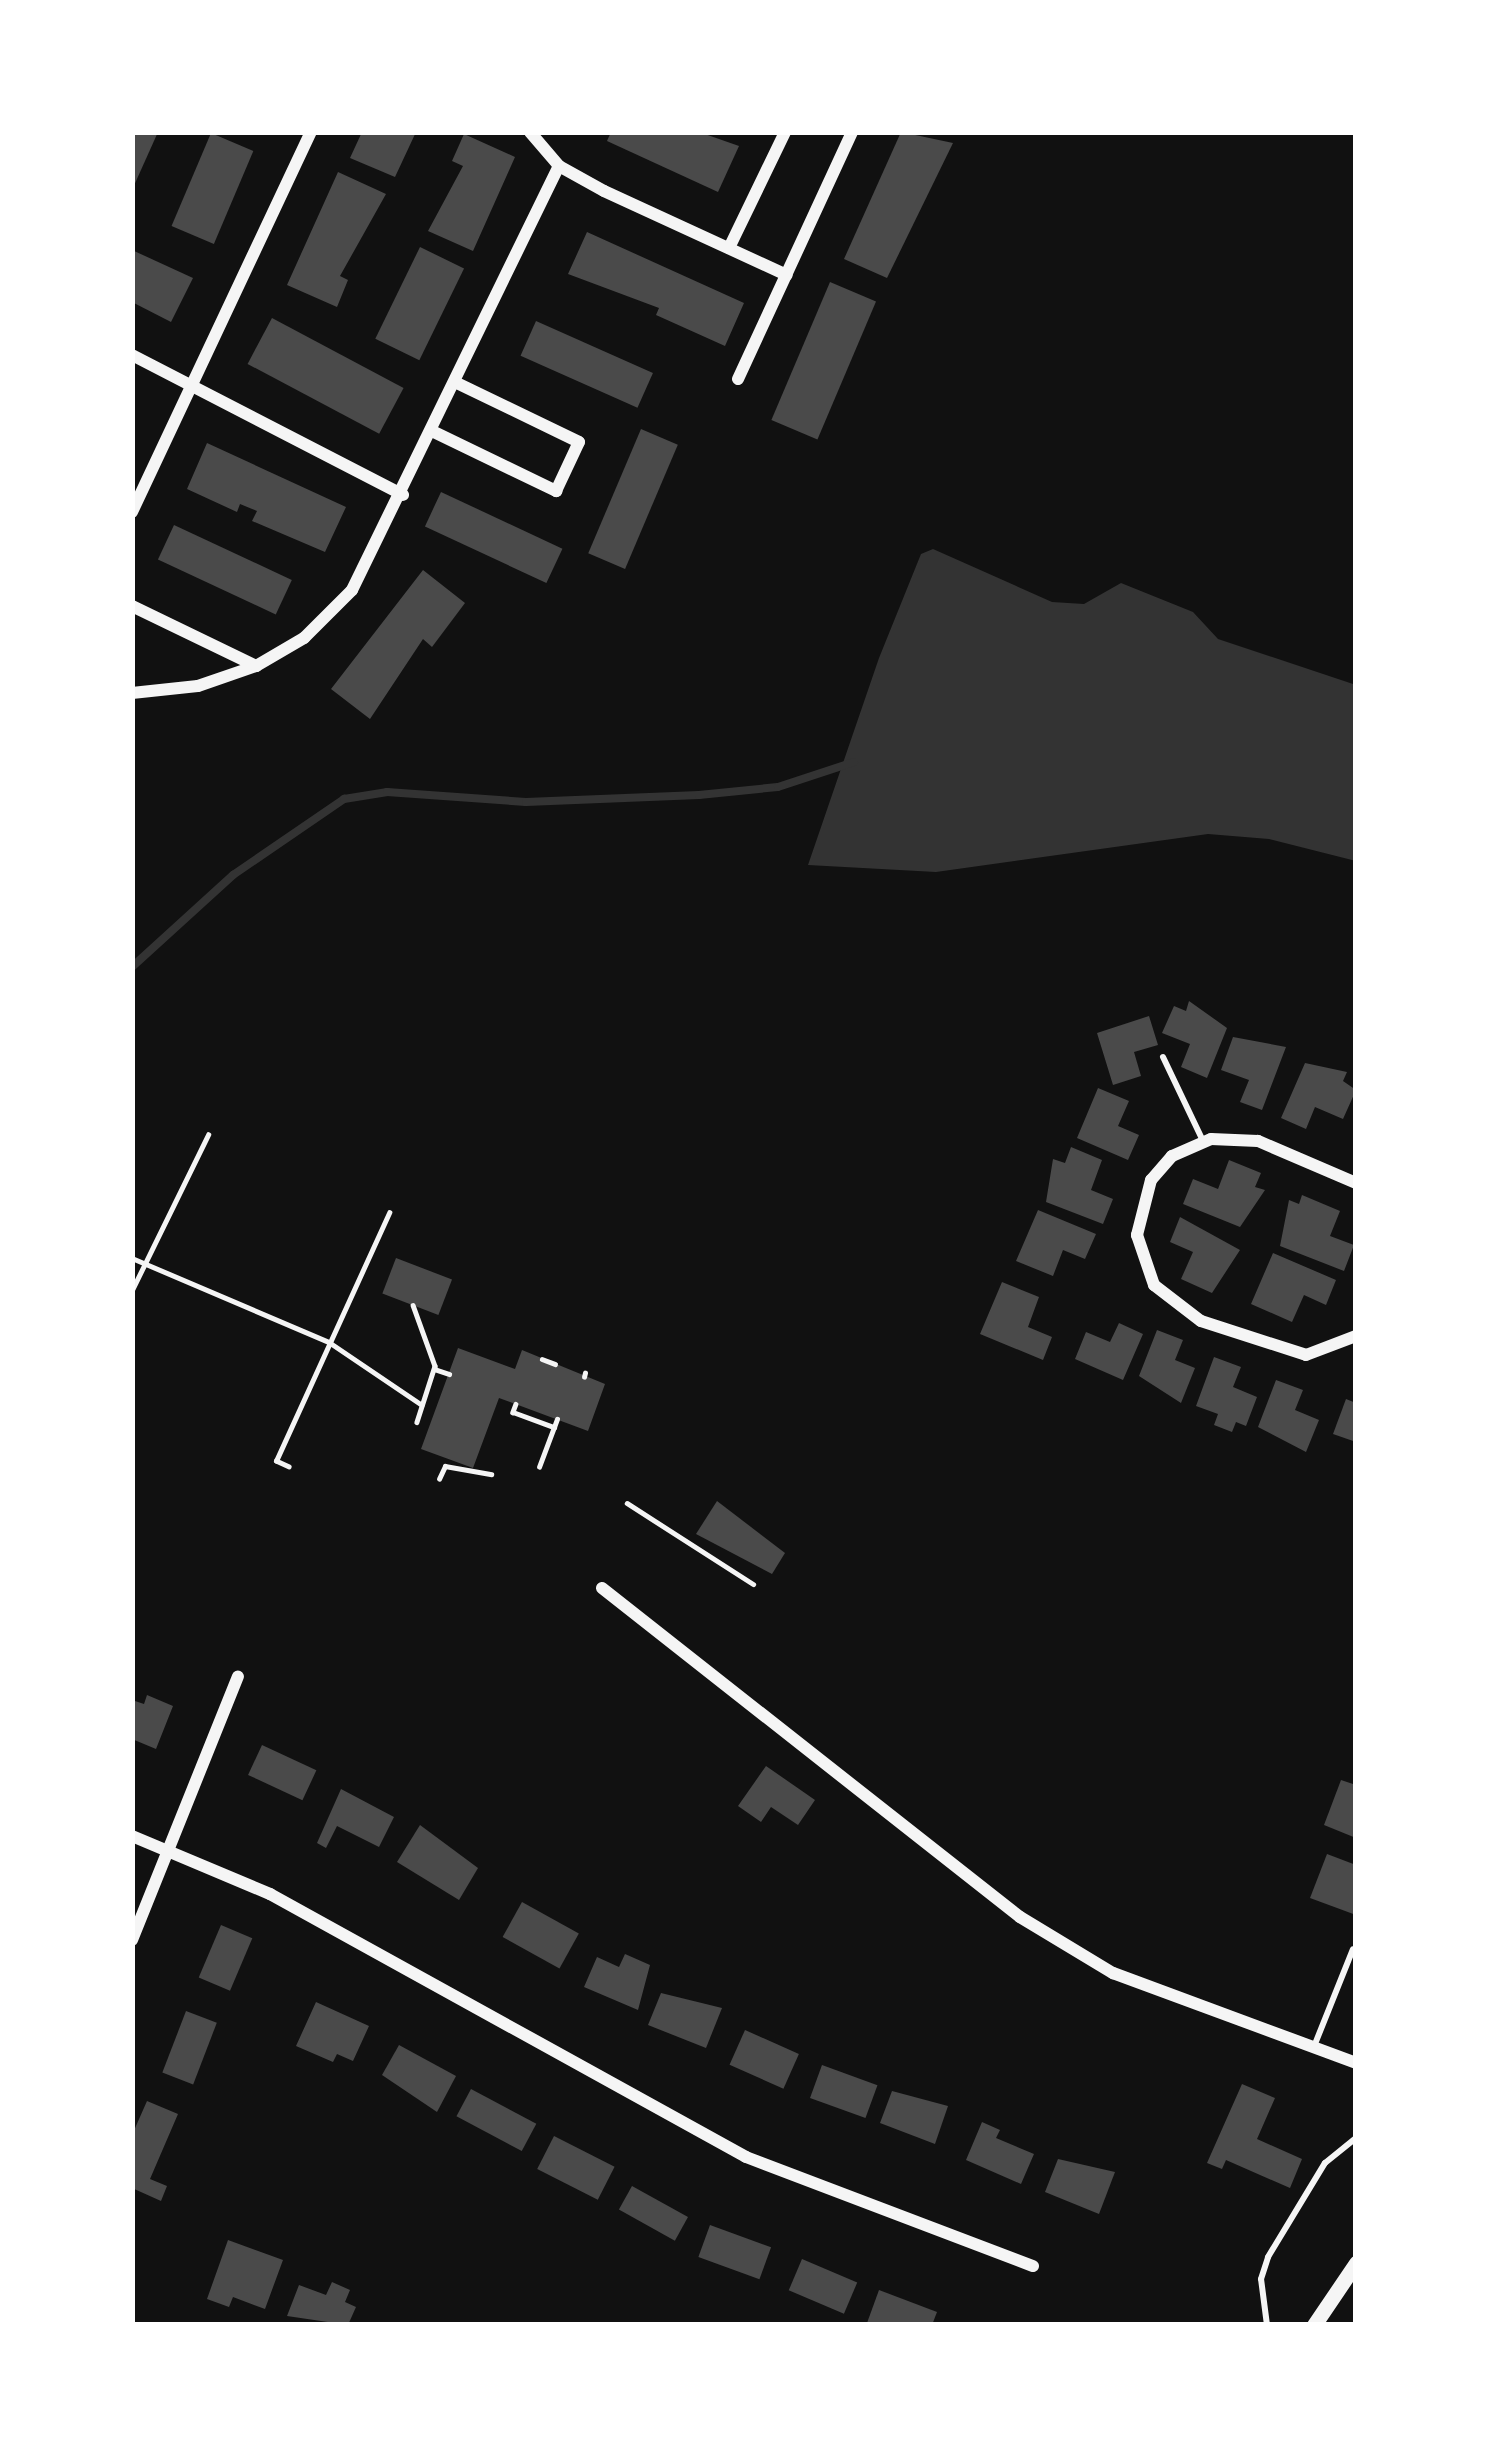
<!DOCTYPE html>
<style>
body{margin:0}
#map{position:relative;width:1488px;height:2457px;overflow:hidden;background:#111;font-family:Roboto,sans-serif}
div>[style]{position:absolute}
[style*='--x']{left:calc(var(--x)*1px);top:calc(var(--y)*1px);width:calc(var(--w)*1px);rotate:calc(var(--a)*1deg)}
.water>*{inset:0;background:#333}
.stream>*{height:8px;margin:-4px;padding:0 4px;transform-origin:4px;border-radius:4px;background:#333}
.building>*{inset:0;background:#4a4a4a;transform-origin:0 0}
.path>*{height:4.5px;margin:-2.25px;padding:0 2.25px;transform-origin:2.25px;border-radius:2.25px;background:#f5f5f5}
.service>*{height:6px;margin:-3px;padding:0 3px;transform-origin:3px;border-radius:3px;background:#f5f5f5}
.minor>*{height:12px;margin:-6px;padding:0 6px;transform-origin:6px;border-radius:6px;background:#f5f5f5}
.tertiary>*{height:15px;margin:-7.5px;padding:0 7.5px;transform-origin:7.5px;border-radius:7.5px;background:#f5f5f5}
span{translate:-50% -50%;white-space:nowrap;text-align:center;line-height:1.15;-webkit-text-stroke:9px #fff;paint-order:stroke}
.frame{position:absolute;inset:0;border:135px solid #fff;pointer-events:none}
</style>
<div id="map">
<div class="water">
<div style="clip-path:polygon(933px 549px,1052px 602px,1084px 604px,1121px 583px,1193px 612px,1218px 639px,1356px 685px,1356px 861px,1269px 839px,1208px 834px,936px 872px,808px 865px,879px 658px,921px 554px)"></div>
</div>
<div class="stream">
<div style="--x:132;--y:967;--w:137;--a:-42.3"></div>
<div style="--x:233;--y:875;--w:135;--a:-34.4"></div>
<div style="--x:344;--y:799;--w:44;--a:-9.2"></div>
<div style="--x:387;--y:792;--w:139;--a:4.1"></div>
<div style="--x:526;--y:802;--w:173;--a:-2.3"></div>
<div style="--x:699;--y:795;--w:79;--a:-5.8"></div>
<div style="--x:778;--y:787;--w:80;--a:-18.2"></div>
</div>
<div class="building">
<div style="clip-path:polygon(132px 132px,158px 132px,132px 190px)"></div>
<div style="clip-path:polygon(362px 132px,416px 132px,395px 177px,350px 158px)"></div>
<div style="clip-path:polygon(611px 132px,699px 132px,739px 146px,718px 192px,607px 141px)"></div>
<div style="clip-path:polygon(901px 132px,953px 143px,887px 278px,844px 259px)"></div>
<div style="left:211px;top:133px;width:46px;height:101px;rotate:23deg"></div>
<div style="clip-path:polygon(464px 134px,515px 157px,473px 251px,428px 231px,463px 166px,452px 161px)"></div>
<div style="clip-path:polygon(338px 172px,386px 194px,340px 276px,348px 280px,337px 307px,287px 285px)"></div>
<div style="clip-path:polygon(587px 232px,744px 303px,725px 346px,656px 315px,659px 308px,568px 274px)"></div>
<div style="left:420px;top:247px;width:49px;height:102px;rotate:26deg"></div>
<div style="clip-path:polygon(132px 250px,193px 278px,171px 322px,132px 302px)"></div>
<div style="left:830px;top:282px;width:50px;height:150px;rotate:23deg"></div>
<div style="left:272px;top:318px;width:149px;height:52px;rotate:28deg"></div>
<div style="left:536px;top:321px;width:128px;height:38px;rotate:24deg"></div>
<div style="left:641px;top:429px;width:40px;height:135px;rotate:23deg"></div>
<div style="clip-path:polygon(207px 443px,346px 507px,325px 552px,252px 521px,257px 511px,240px 504px,237px 512px,187px 489px)"></div>
<div style="left:441px;top:492px;width:134px;height:38px;rotate:25deg"></div>
<div style="left:174px;top:525px;width:130px;height:38px;rotate:25deg"></div>
<div style="clip-path:polygon(423px 570px,465px 603px,432px 647px,423px 639px,370px 719px,331px 689px)"></div>
<div style="clip-path:polygon(1189px 1001px,1227px 1028px,1207px 1078px,1181px 1067px,1190px 1044px,1162px 1033px,1174px 1006px,1186px 1011px)"></div>
<div style="clip-path:polygon(1149px 1016px,1158px 1045px,1134px 1052px,1141px 1076px,1113px 1085px,1097px 1033px)"></div>
<div style="clip-path:polygon(1233px 1037px,1286px 1047px,1262px 1110px,1240px 1102px,1249px 1080px,1221px 1070px)"></div>
<div style="clip-path:polygon(1305px 1063px,1347px 1072px,1343px 1081px,1356px 1090px,1343px 1119px,1315px 1107px,1306px 1129px,1281px 1118px)"></div>
<div style="clip-path:polygon(1098px 1088px,1129px 1101px,1118px 1126px,1139px 1135px,1128px 1160px,1077px 1138px)"></div>
<div style="clip-path:polygon(1071px 1147px,1102px 1160px,1091px 1190px,1113px 1199px,1103px 1224px,1046px 1202px,1053px 1159px,1065px 1163px)"></div>
<div style="clip-path:polygon(1229px 1160px,1261px 1173px,1255px 1187px,1265px 1190px,1240px 1227px,1183px 1204px,1193px 1179px,1218px 1189px)"></div>
<div style="clip-path:polygon(1302px 1195px,1340px 1211px,1330px 1236px,1354px 1245px,1344px 1271px,1280px 1246px,1289px 1200px,1299px 1204px)"></div>
<div style="clip-path:polygon(1038px 1210px,1096px 1234px,1085px 1259px,1063px 1250px,1053px 1276px,1016px 1261px)"></div>
<div style="clip-path:polygon(1180px 1217px,1240px 1250px,1212px 1293px,1181px 1279px,1193px 1252px,1170px 1242px)"></div>
<div style="clip-path:polygon(1273px 1253px,1336px 1280px,1326px 1305px,1304px 1295px,1292px 1322px,1251px 1304px)"></div>
<div style="left:396px;top:1258px;width:60px;height:38px;rotate:21deg"></div>
<div style="clip-path:polygon(1002px 1282px,1039px 1297px,1028px 1327px,1052px 1337px,1043px 1360px,980px 1334px)"></div>
<div style="clip-path:polygon(1119px 1323px,1143px 1334px,1123px 1380px,1075px 1359px,1086px 1332px,1110px 1342px)"></div>
<div style="clip-path:polygon(1157px 1330px,1183px 1340px,1175px 1360px,1195px 1368px,1181px 1403px,1139px 1376px)"></div>
<div style="clip-path:polygon(458px 1348px,515px 1369px,522px 1350px,605px 1384px,588px 1431px,499px 1398px,473px 1468px,421px 1449px)"></div>
<div style="clip-path:polygon(1214px 1357px,1241px 1367px,1233px 1387px,1257px 1397px,1246px 1426px,1236px 1422px,1232px 1432px,1214px 1425px,1218px 1414px,1196px 1406px)"></div>
<div style="clip-path:polygon(1276px 1380px,1303px 1390px,1295px 1410px,1319px 1420px,1306px 1452px,1258px 1427px)"></div>
<div style="clip-path:polygon(1346px 1399px,1356px 1403px,1356px 1442px,1333px 1434px)"></div>
<div style="clip-path:polygon(717px 1501px,785px 1553px,772px 1574px,696px 1534px)"></div>
<div style="clip-path:polygon(147px 1695px,173px 1706px,156px 1749px,132px 1739px,132px 1700px,144px 1704px)"></div>
<div style="left:262px;top:1745px;width:60px;height:33px;rotate:25deg"></div>
<div style="clip-path:polygon(766px 1766px,815px 1800px,798px 1825px,771px 1807px,761px 1822px,738px 1806px)"></div>
<div style="clip-path:polygon(1341px 1780px,1356px 1785px,1356px 1838px,1324px 1825px)"></div>
<div style="clip-path:polygon(341px 1789px,394px 1817px,379px 1847px,337px 1826px,326px 1848px,317px 1843px)"></div>
<div style="clip-path:polygon(420px 1825px,478px 1868px,459px 1900px,397px 1862px)"></div>
<div style="clip-path:polygon(1327px 1854px,1356px 1865px,1356px 1915px,1310px 1898px)"></div>
<div style="left:522px;top:1902px;width:65px;height:40px;rotate:29deg"></div>
<div style="left:221px;top:1925px;width:34px;height:57px;rotate:23deg"></div>
<div style="clip-path:polygon(625px 1954px,650px 1965px,638px 2010px,584px 1987px,597px 1957px,619px 1967px)"></div>
<div style="clip-path:polygon(661px 1993px,722px 2008px,706px 2048px,648px 2025px)"></div>
<div style="clip-path:polygon(316px 2002px,369px 2026px,353px 2061px,337px 2054px,333px 2062px,296px 2046px)"></div>
<div style="left:186px;top:2011px;width:33px;height:66px;rotate:21deg"></div>
<div style="left:745px;top:2030px;width:59px;height:38px;rotate:24deg"></div>
<div style="clip-path:polygon(399px 2045px,456px 2076px,437px 2112px,382px 2075px)"></div>
<div style="left:822px;top:2065px;width:59px;height:35px;rotate:20deg"></div>
<div style="clip-path:polygon(1242px 2084px,1275px 2098px,1257px 2139px,1302px 2159px,1290px 2188px,1226px 2160px,1222px 2169px,1207px 2163px)"></div>
<div style="left:471px;top:2089px;width:74px;height:31px;rotate:28deg"></div>
<div style="clip-path:polygon(892px 2091px,948px 2106px,935px 2144px,880px 2123px)"></div>
<div style="clip-path:polygon(147px 2101px,178px 2114px,150px 2179px,167px 2186px,161px 2201px,132px 2188px,132px 2135px)"></div>
<div style="clip-path:polygon(982px 2122px,1000px 2130px,996px 2138px,1034px 2154px,1021px 2184px,966px 2160px)"></div>
<div style="left:554px;top:2136px;width:68px;height:37px;rotate:27deg"></div>
<div style="clip-path:polygon(1058px 2159px,1115px 2172px,1099px 2214px,1045px 2192px)"></div>
<div style="left:632px;top:2186px;width:64px;height:27px;rotate:29deg"></div>
<div style="left:710px;top:2225px;width:65px;height:34px;rotate:20deg"></div>
<div style="clip-path:polygon(228px 2240px,283px 2260px,265px 2309px,233px 2297px,229px 2307px,207px 2299px)"></div>
<div style="left:802px;top:2259px;width:60px;height:34px;rotate:23deg"></div>
<div style="clip-path:polygon(332px 2282px,350px 2290px,345px 2302px,356px 2307px,348px 2325px,287px 2316px,299px 2285px,326px 2295px)"></div>
<div style="clip-path:polygon(879px 2290px,937px 2312px,932px 2325px,867px 2323px)"></div>
</div>
<div class="path">
<div style="--x:132;--y:1258;--w:214;--a:23.1"></div>
<div style="--x:329;--y:1342;--w:112;--a:34.1"></div>
<div style="--x:132;--y:1290;--w:173;--a:-63.9"></div>
<div style="--x:413;--y:1305;--w:65;--a:70.2"></div>
<div style="--x:435;--y:1366;--w:59;--a:107.8"></div>
<div style="--x:542;--y:1359;--w:14;--a:21"></div>
<div style="--x:434;--y:1369;--w:16;--a:18"></div>
<div style="--x:584;--y:1377;--w:4;--a:-76"></div>
<div style="--x:516;--y:1404;--w:9;--a:111"></div>
<div style="--x:513;--y:1412;--w:44;--a:20.1"></div>
<div style="--x:289;--y:1467;--w:14;--a:-155"></div>
<div style="--x:276;--y:1461;--w:273;--a:-65.5"></div>
<div style="--x:539;--y:1467;--w:51;--a:-69.4"></div>
<div style="--x:439;--y:1479;--w:14;--a:-65"></div>
<div style="--x:445;--y:1466;--w:47;--a:9.9"></div>
<div style="--x:627;--y:1503;--w:150;--a:32.7"></div>
</div>
<div class="service">
<div style="--x:1163;--y:1057;--w:93;--a:64.5"></div>
<div style="--x:1315;--y:2044;--w:102;--a:-68.2"></div>
<div style="--x:1267;--y:2325;--w:46;--a:-97.4"></div>
<div style="--x:1261;--y:2279;--w:23;--a:-72"></div>
<div style="--x:1268;--y:2257;--w:110;--a:-58.8"></div>
<div style="--x:1325;--y:2163;--w:40;--a:-39"></div>
</div>
<div class="minor">
<div style="--x:530;--y:132;--w:45;--a:49.5"></div>
<div style="--x:559;--y:166;--w:51;--a:29.1"></div>
<div style="--x:604;--y:191;--w:201;--a:24.7"></div>
<div style="--x:729;--y:248;--w:129;--a:-64.2"></div>
<div style="--x:132;--y:355;--w:305;--a:27.3"></div>
<div style="--x:738;--y:379;--w:272;--a:-65.2"></div>
<div style="--x:434;--y:432;--w:136;--a:25.8"></div>
<div style="--x:556;--y:491;--w:54;--a:-64.9"></div>
<div style="--x:579;--y:442;--w:136;--a:-154.2"></div>
<div style="--x:132;--y:512;--w:420;--a:-64.8"></div>
<div style="--x:132;--y:606;--w:138;--a:25.8"></div>
<div style="--x:132;--y:693;--w:66;--a:-6.1"></div>
<div style="--x:198;--y:686;--w:61;--a:-19"></div>
<div style="--x:256;--y:666;--w:56;--a:-30.3"></div>
<div style="--x:304;--y:638;--w:68;--a:-45"></div>
<div style="--x:352;--y:590;--w:472;--a:-64"></div>
<div style="--x:1356;--y:1183;--w:107;--a:-156.8"></div>
<div style="--x:1258;--y:1141;--w:47;--a:-177.6"></div>
<div style="--x:1211;--y:1139;--w:43;--a:156.4"></div>
<div style="--x:1172;--y:1156;--w:32;--a:131"></div>
<div style="--x:1151;--y:1180;--w:57;--a:104.3"></div>
<div style="--x:1137;--y:1235;--w:53;--a:71.2"></div>
<div style="--x:1154;--y:1285;--w:59;--a:37.5"></div>
<div style="--x:1201;--y:1321;--w:110;--a:17.9"></div>
<div style="--x:1306;--y:1355;--w:53;--a:-20.8"></div>
<div style="--x:602;--y:1588;--w:532;--a:38.21"></div>
<div style="--x:1020;--y:1917;--w:109;--a:31.1"></div>
<div style="--x:1113;--y:1973;--w:259;--a:20.3"></div>
<div style="--x:132;--y:1836;--w:150;--a:22.8"></div>
<div style="--x:270;--y:1894;--w:544;--a:28.92"></div>
<div style="--x:746;--y:2157;--w:307;--a:20.8"></div>
<div style="--x:132;--y:1940;--w:284;--a:-68.1"></div>
</div>
<div class="tertiary">
<div style="--x:1314;--y:2325;--w:75;--a:-55.9"></div>
</div>
<div class="frame"></div>
</div>
